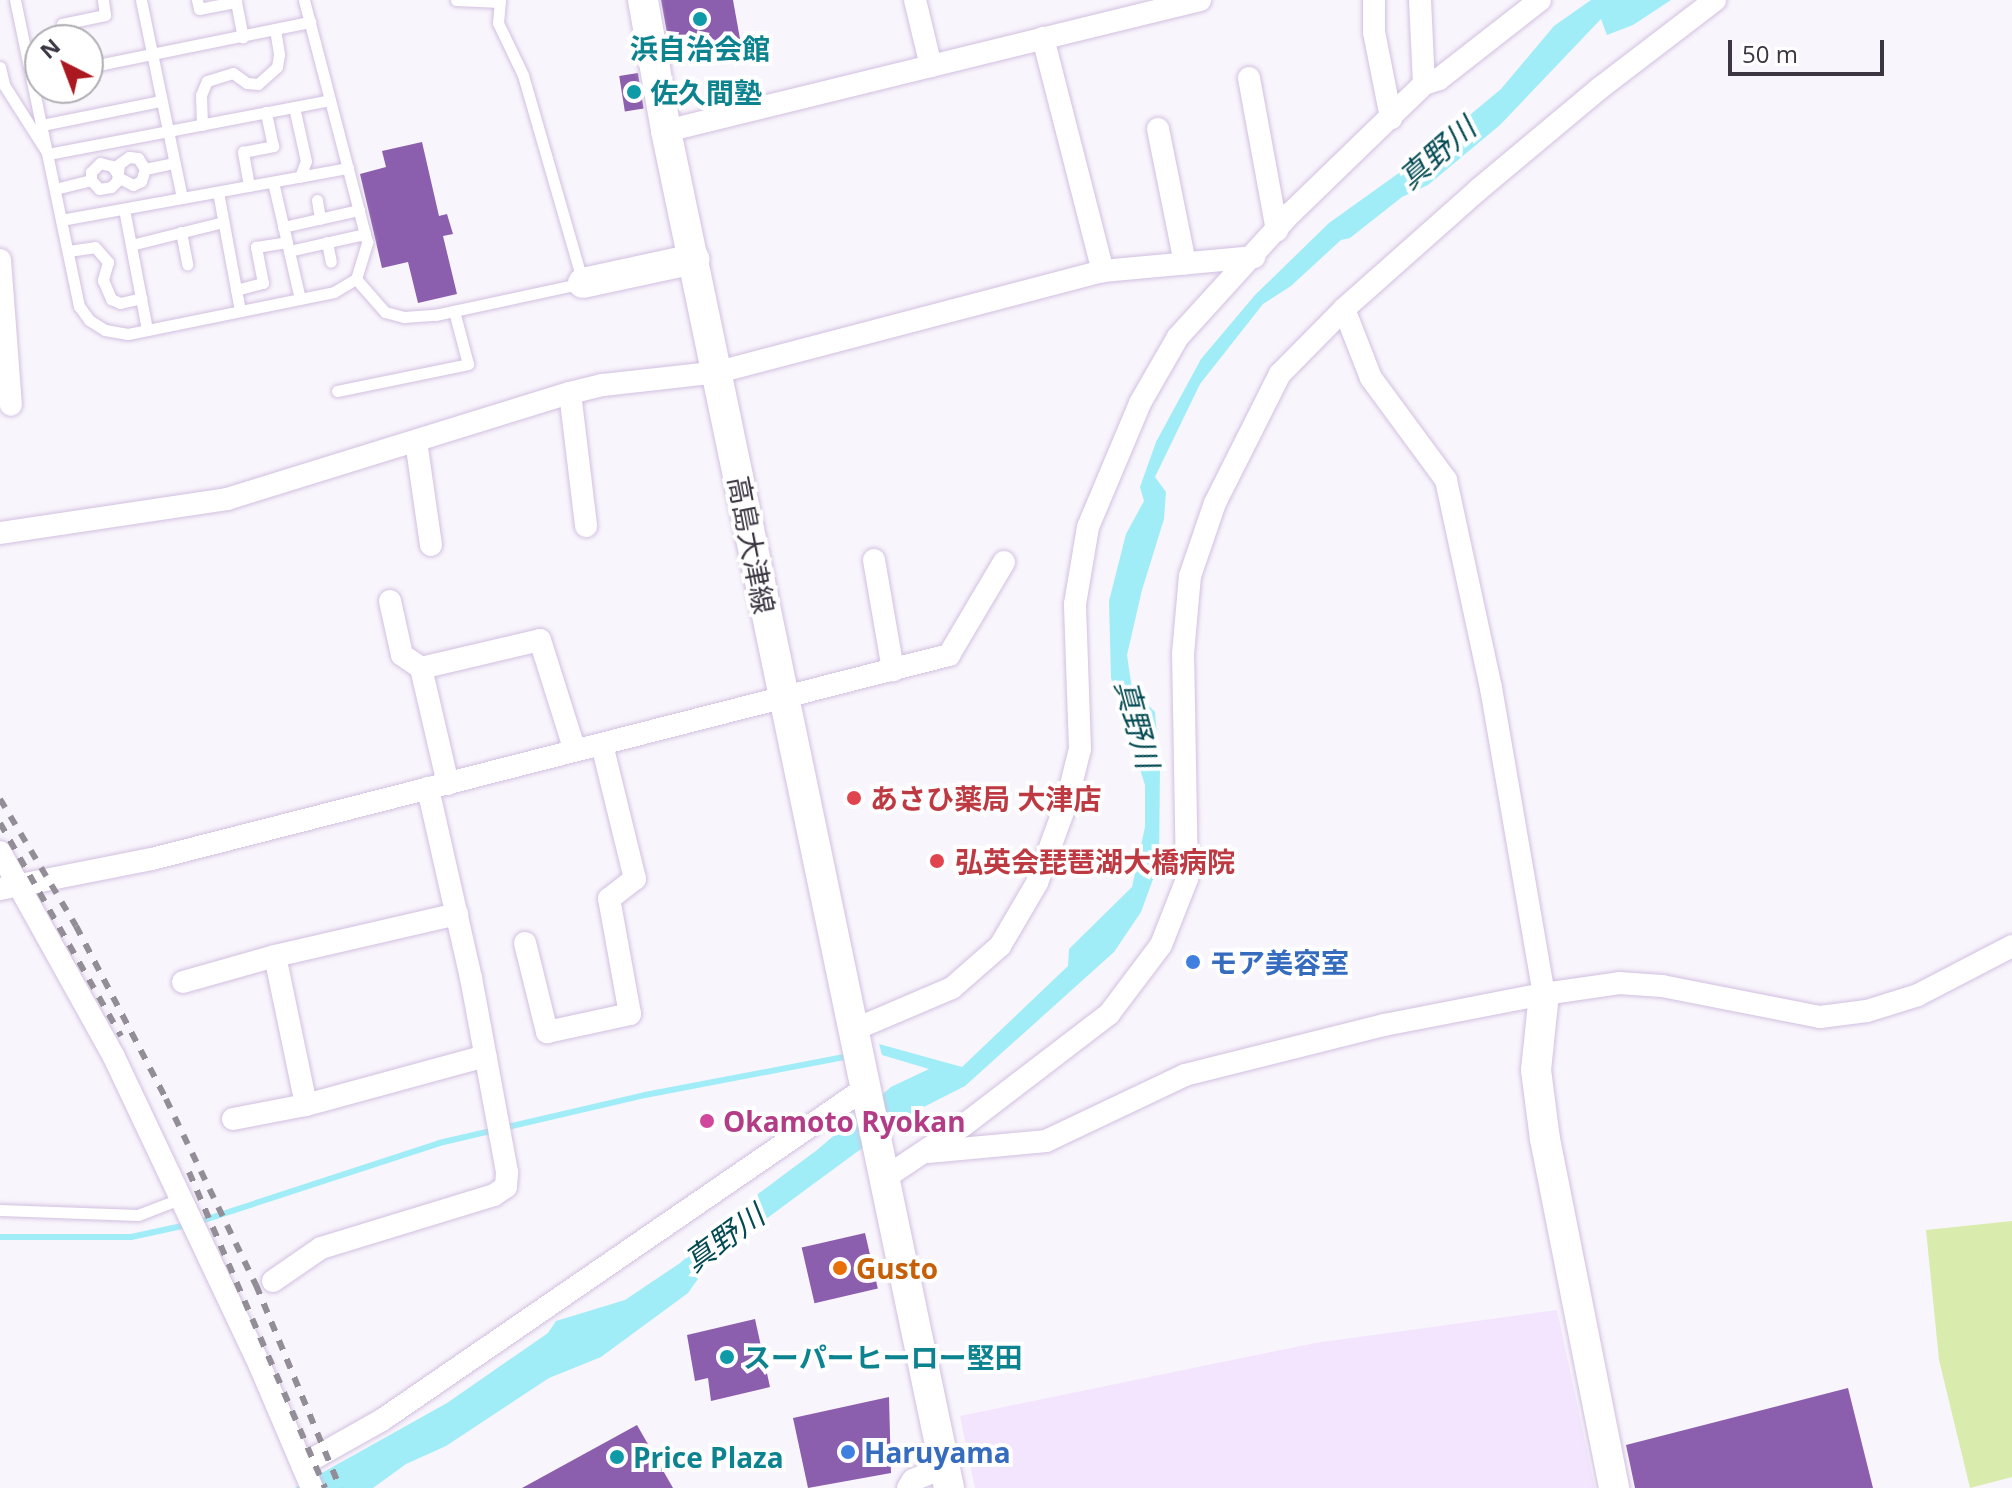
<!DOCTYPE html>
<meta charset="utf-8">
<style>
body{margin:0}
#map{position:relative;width:2012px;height:1488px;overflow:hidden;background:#f9f5fc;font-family:"Open Sans","Noto Sans JP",sans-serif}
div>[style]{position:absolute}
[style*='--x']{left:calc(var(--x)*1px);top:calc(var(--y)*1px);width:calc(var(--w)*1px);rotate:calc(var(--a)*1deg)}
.built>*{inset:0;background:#f2e5fd}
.green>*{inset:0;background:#d9ecad}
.water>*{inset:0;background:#a0edf8}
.stream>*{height:6px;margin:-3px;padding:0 3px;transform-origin:3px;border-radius:3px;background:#a0edf8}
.building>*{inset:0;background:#8c5eae;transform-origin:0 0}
.roads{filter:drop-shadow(0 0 2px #d1c0e0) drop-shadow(0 0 2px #d1c0e0)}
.lane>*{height:11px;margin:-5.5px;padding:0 5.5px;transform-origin:5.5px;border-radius:5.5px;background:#fff}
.street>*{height:22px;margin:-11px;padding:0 11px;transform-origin:11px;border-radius:11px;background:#fff}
.secondary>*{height:30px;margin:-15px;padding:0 15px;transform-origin:15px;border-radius:15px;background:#fff}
.rail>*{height:6px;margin-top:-3px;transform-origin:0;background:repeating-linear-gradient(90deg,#938d97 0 10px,transparent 0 20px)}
.dots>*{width:22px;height:22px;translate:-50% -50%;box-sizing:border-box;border:4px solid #fff;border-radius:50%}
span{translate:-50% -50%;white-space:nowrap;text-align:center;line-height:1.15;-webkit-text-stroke:8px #fff;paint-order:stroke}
.culture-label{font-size:28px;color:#0d838f;font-weight:700}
.left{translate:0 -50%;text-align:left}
.street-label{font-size:28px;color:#3c3542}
.health-label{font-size:28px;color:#be3a42;font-weight:700}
.shop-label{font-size:28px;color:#366cbe;font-weight:700}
.hotel-label{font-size:28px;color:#b23c85;font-weight:700}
.food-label{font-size:28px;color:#c56008;font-weight:700}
.water-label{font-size:30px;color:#044b53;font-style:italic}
.north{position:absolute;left:24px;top:24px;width:80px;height:80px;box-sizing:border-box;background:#fff;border:2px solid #b1aeb3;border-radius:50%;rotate:318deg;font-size:22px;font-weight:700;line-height:32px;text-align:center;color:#3c3542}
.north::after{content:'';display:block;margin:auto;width:28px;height:36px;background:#ab181f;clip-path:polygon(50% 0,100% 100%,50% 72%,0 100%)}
.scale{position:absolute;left:1728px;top:40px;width:156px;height:36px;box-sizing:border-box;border:4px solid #3c3542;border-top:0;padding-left:10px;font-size:24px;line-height:28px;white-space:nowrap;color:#3c3542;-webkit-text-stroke:6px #fff;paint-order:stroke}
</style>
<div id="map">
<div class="built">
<div style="clip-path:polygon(1557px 1310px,1595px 1488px,975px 1488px,960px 1416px,1315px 1343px)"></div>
</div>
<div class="green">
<div style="clip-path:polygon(2012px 1221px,2012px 1477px,1970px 1488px,1939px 1360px,1926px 1230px)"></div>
</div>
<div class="water">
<div style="clip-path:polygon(1591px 0,1671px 0,1633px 25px,1607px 35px,1601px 19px,1500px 125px,1428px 185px,1402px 197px,1350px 238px,1341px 240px,1291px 286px,1263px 304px,1200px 384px,1155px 477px,1166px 492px,1164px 519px,1142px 590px,1127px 655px,1132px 689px,1155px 712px,1160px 768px,1159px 863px,1141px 912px,1114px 952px,965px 1086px,906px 1116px,816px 1182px,712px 1259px,688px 1293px,601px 1357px,549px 1378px,446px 1446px,406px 1464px,373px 1488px,295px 1488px,447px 1403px,548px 1333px,556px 1321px,625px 1300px,680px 1263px,718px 1230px,727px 1217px,817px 1150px,891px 1087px,929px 1069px,882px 1055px,879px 1044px,962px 1067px,1068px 966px,1069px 949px,1132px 887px,1145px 827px,1145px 785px,1111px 678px,1109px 601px,1126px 534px,1144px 501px,1140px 487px,1156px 442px,1201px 359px,1255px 295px,1329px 223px,1410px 165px,1501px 89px,1554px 26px)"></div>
</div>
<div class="stream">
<div style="--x:198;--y:1222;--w:254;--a:-18.1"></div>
<div style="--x:439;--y:1143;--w:212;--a:-13.1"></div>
<div style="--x:645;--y:1095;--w:208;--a:-10.8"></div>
<div style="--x:0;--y:1237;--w:131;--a:0"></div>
<div style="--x:131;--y:1237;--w:57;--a:-12.1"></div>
</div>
<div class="building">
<div style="clip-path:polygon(661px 0,733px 0,740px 39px,670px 50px)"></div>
<div style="left:638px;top:73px;width:36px;height:19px;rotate:81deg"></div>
<div style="clip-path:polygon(422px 142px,439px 216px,447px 214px,453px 234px,443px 236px,457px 294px,418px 303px,408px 262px,382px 268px,360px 174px,386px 167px,382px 151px)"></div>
<div style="left:865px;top:1233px;width:57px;height:65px;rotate:77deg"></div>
<div style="clip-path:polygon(755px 1319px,770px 1387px,711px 1401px,708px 1378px,695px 1381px,687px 1335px)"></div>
<div style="clip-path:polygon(1848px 1388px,1873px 1488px,1635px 1488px,1626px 1445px)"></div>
<div style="clip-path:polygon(889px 1397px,891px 1473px,808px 1488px,793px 1418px)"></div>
<div style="clip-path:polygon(637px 1425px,673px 1488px,522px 1488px)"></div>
</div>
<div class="roads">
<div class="lane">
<div style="--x:15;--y:0;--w:313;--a:78.2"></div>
<div style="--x:79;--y:306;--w:17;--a:54"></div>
<div style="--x:89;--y:320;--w:19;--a:32"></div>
<div style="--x:105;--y:330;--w:23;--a:10"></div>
<div style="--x:128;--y:334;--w:210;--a:-11.5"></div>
<div style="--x:334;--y:292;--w:26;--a:-31"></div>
<div style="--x:356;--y:279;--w:39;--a:-73"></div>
<div style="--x:367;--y:242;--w:250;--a:-104.6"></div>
<div style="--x:141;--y:0;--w:202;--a:78.3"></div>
<div style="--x:197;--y:0;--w:9;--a:77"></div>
<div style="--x:199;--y:9;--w:38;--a:-11"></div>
<div style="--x:236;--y:2;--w:36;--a:79"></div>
<div style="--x:456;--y:0;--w:44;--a:2.6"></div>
<div style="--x:65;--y:40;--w:16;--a:-101"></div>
<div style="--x:62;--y:24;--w:44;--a:-11.8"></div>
<div style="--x:105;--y:15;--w:15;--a:-98"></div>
<div style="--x:0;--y:67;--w:18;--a:77"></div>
<div style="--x:4;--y:85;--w:82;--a:57.5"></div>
<div style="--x:48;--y:154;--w:287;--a:-10.8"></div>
<div style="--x:88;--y:67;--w:227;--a:-11.5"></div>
<div style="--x:294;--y:107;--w:55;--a:77.5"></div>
<div style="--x:306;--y:161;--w:17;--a:111"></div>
<div style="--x:42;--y:125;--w:120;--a:-11.5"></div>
<div style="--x:202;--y:125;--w:30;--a:-92"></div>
<div style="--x:201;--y:95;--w:15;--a:-67"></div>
<div style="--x:207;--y:81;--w:27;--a:-17"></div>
<div style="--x:233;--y:73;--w:17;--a:36"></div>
<div style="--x:247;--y:83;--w:11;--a:5"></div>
<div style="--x:258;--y:84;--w:25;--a:-42"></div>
<div style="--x:277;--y:67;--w:13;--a:-81"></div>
<div style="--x:279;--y:54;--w:24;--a:-99"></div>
<div style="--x:145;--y:169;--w:30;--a:-12"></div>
<div style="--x:117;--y:173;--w:9;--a:-126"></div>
<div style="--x:112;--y:166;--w:12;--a:-166"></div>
<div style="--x:100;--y:163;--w:13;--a:135"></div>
<div style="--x:91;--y:172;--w:8;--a:90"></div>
<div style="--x:91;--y:180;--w:12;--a:48"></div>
<div style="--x:99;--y:189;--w:12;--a:-9"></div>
<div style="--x:111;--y:187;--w:8;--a:-45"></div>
<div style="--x:117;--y:181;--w:17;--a:-83"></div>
<div style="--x:119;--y:164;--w:12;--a:-35"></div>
<div style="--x:129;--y:157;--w:9;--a:6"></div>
<div style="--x:138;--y:158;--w:13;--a:58"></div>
<div style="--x:145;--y:169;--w:13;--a:108"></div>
<div style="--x:141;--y:181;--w:9;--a:153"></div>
<div style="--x:133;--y:185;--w:17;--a:-152"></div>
<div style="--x:273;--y:182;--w:120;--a:77"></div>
<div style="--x:249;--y:186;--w:35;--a:-100"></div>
<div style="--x:243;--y:152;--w:31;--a:-11"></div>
<div style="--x:273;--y:146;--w:35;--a:-102"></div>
<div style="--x:55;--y:189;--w:37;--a:-14"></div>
<div style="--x:218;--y:192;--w:121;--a:79.5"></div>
<div style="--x:317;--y:200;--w:19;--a:81"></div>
<div style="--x:124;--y:209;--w:123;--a:79.2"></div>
<div style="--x:61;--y:220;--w:292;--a:-10.3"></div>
<div style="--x:283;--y:227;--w:78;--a:-12.6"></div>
<div style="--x:181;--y:232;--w:33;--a:79"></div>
<div style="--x:327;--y:242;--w:20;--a:79"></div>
<div style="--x:131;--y:245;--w:95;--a:-14"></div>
<div style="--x:68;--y:251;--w:27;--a:-8"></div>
<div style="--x:95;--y:247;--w:20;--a:49"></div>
<div style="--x:108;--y:262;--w:19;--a:106"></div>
<div style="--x:103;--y:280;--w:21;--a:67"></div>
<div style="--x:111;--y:299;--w:10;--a:24"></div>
<div style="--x:120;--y:303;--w:22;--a:-13"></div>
<div style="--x:289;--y:251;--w:78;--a:-12.6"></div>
<div style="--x:356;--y:279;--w:44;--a:48.7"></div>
<div style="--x:385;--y:312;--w:20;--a:15"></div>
<div style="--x:404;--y:317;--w:31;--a:-4"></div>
<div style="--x:435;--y:315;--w:151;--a:-12.2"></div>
<div style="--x:583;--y:283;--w:216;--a:-106.1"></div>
<div style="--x:523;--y:75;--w:58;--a:-115.7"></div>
<div style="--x:498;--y:23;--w:23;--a:-85"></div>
<div style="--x:236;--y:290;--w:28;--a:-15"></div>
<div style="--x:263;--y:283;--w:37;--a:-101"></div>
<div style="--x:256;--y:247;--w:31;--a:-9"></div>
<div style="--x:337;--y:391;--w:134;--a:-11.6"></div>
<div style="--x:468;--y:364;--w:55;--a:-104.8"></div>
<div style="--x:0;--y:1210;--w:138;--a:2.1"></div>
<div style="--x:138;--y:1215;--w:47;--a:-21.1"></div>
</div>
<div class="street">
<div style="--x:915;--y:0;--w:68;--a:76.4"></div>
<div style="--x:1374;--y:0;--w:32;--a:90"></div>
<div style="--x:1374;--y:32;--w:88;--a:78.8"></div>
<div style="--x:1420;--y:0;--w:84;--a:87.3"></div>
<div style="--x:1043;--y:38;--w:241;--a:75.6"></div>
<div style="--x:1249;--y:78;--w:155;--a:79.6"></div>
<div style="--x:1158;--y:129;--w:137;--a:78.6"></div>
<div style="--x:666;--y:131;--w:550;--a:-13.78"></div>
<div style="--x:0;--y:260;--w:145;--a:85.7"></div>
<div style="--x:1344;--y:309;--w:74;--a:68.6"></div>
<div style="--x:1371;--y:378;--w:127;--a:53.7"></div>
<div style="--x:1446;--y:480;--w:213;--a:77.8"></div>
<div style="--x:1491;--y:688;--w:311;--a:80.2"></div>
<div style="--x:570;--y:393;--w:134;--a:83.1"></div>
<div style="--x:416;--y:441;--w:105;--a:81.8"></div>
<div style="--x:0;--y:533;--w:230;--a:-8.5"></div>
<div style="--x:227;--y:499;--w:359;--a:-17.2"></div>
<div style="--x:570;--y:393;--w:34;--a:-14"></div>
<div style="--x:603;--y:385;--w:116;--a:-6.4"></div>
<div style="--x:718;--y:372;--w:398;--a:-14.7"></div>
<div style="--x:1103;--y:271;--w:152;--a:-5.3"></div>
<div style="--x:874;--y:560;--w:112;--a:80.2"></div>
<div style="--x:390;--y:601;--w:55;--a:77.5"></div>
<div style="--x:402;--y:655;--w:23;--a:34"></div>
<div style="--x:448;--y:784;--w:119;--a:-103.1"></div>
<div style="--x:421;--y:668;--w:122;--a:-13.2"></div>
<div style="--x:540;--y:640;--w:116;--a:72.5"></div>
<div style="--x:0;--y:852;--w:235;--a:60.9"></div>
<div style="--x:114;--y:1057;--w:342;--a:64.7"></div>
<div style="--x:260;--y:1366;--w:133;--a:66.9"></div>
<div style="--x:0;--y:889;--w:155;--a:-11.2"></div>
<div style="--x:152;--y:859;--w:823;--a:-14.36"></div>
<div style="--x:949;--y:655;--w:108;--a:-59.4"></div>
<div style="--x:525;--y:943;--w:92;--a:76.1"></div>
<div style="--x:547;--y:1032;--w:85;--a:-12.2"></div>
<div style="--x:630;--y:1014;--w:117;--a:-100.3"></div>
<div style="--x:609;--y:899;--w:33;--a:-38"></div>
<div style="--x:635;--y:879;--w:138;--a:-103.8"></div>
<div style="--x:275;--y:956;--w:152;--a:78.2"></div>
<div style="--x:183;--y:982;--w:96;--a:-15.8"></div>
<div style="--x:275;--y:956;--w:187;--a:-13"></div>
<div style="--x:851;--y:1031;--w:110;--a:-23.1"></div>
<div style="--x:952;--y:988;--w:64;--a:-41.2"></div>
<div style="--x:1000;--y:946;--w:73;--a:-59.6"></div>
<div style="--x:1037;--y:883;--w:87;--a:-69.9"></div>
<div style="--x:1067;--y:801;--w:54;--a:-76"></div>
<div style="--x:1080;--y:749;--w:145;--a:-92"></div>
<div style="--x:1075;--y:604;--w:78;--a:-80.4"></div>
<div style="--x:1088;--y:527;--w:134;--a:-67.2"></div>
<div style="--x:1140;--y:403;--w:76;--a:-60.1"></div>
<div style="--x:1178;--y:337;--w:168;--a:-47.7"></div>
<div style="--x:1291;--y:213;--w:185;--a:-44.1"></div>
<div style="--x:1424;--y:84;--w:16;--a:-18"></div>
<div style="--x:1439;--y:79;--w:128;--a:-38"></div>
<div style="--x:233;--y:1119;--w:74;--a:-10.9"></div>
<div style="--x:306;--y:1105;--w:186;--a:-15.3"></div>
<div style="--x:928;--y:1152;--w:119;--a:-5.3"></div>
<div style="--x:1046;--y:1141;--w:154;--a:-25.4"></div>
<div style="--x:1185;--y:1075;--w:205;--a:-14.1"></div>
<div style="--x:1384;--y:1025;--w:163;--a:-11"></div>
<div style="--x:1544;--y:994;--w:76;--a:-8.3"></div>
<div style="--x:1619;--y:983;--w:43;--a:4"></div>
<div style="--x:1662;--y:986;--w:161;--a:11.1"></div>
<div style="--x:1820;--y:1017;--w:47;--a:-7.3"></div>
<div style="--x:1867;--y:1011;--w:53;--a:-17.4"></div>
<div style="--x:1918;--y:995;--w:106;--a:-27.5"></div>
<div style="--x:883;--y:1179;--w:97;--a:-33.7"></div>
<div style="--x:964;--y:1125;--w:183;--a:-37.4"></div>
<div style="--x:1109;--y:1014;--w:86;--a:-53"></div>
<div style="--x:1161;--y:945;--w:71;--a:-68.5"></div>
<div style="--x:1187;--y:879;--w:225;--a:-91"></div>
<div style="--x:1183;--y:654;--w:78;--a:-84.9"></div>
<div style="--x:1190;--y:576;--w:77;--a:-71.1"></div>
<div style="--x:1215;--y:503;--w:144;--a:-63.3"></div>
<div style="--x:1280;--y:374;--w:91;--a:-45.4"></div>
<div style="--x:1344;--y:309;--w:179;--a:-41.6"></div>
<div style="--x:1478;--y:190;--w:159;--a:-39.9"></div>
<div style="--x:1600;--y:88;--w:145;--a:-37.4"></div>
<div style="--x:273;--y:1281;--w:58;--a:-34.5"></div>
<div style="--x:321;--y:1248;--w:181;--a:-17"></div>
<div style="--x:494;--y:1195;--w:14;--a:-34"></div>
<div style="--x:506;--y:1187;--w:15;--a:-86"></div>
<div style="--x:507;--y:1172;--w:197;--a:-100.5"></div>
<div style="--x:471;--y:978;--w:195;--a:-102.8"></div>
<div style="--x:302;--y:1465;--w:92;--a:-29.4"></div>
<div style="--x:382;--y:1420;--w:585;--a:-34.48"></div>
<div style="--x:908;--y:1488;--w:9;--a:-58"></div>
<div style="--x:913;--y:1480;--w:35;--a:-22"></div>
</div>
<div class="secondary">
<div style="--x:643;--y:0;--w:133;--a:80"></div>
<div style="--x:666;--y:131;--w:1386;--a:78.22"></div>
<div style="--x:583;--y:283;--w:114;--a:-12.2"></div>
<div style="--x:1544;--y:994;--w:76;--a:96"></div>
<div style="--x:1536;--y:1070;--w:70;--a:82.6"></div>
<div style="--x:1545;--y:1139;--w:356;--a:78.8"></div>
</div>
</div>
<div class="rail">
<div style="--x:0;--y:799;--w:148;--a:59.1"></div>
<div style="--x:76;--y:926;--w:195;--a:62.5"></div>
<div style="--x:166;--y:1099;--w:207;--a:64.2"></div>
<div style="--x:256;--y:1285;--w:220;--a:67.5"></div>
<div style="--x:0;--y:823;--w:245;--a:60.4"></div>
<div style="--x:189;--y:1172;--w:344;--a:66.7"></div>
</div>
<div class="dots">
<div style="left:700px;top:19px;background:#0f9aa8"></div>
<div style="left:634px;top:92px;background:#0f9aa8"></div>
<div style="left:854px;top:798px;background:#e0444e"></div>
<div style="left:937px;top:861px;background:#e0444e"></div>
<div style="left:1193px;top:962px;background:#3f7fe0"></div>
<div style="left:707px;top:1121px;background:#d1479c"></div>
<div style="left:840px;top:1268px;background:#e8710a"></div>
<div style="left:727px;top:1357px;background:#0f9aa8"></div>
<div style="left:848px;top:1452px;background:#3f7fe0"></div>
<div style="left:617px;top:1457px;background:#0f9aa8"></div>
</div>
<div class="culture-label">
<span style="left:700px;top:48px">浜自治会館</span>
<span class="left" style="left:650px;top:92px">佐久間塾</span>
<span class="left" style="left:743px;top:1357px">スーパーヒーロー堅田</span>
<span class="left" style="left:633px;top:1457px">Price Plaza</span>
</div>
<div class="street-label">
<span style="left:752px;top:545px;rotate:79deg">高島大津線</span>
</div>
<div class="health-label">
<span class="left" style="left:870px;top:798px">あさひ薬局 大津店</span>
<span class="left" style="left:955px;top:861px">弘英会琵琶湖大橋病院</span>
</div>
<div class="shop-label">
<span class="left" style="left:1209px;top:962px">モア美容室</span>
<span class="left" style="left:864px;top:1452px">Haruyama</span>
</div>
<div class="hotel-label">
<span class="left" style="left:723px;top:1121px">Okamoto Ryokan</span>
</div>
<div class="food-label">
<span class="left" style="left:856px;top:1268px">Gusto</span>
</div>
<div class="water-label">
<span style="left:1437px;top:153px;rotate:-41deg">真野川</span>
<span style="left:1137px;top:724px;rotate:75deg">真野川</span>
<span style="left:724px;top:1238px;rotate:-36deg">真野川</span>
</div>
<div class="north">N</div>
<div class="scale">50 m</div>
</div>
